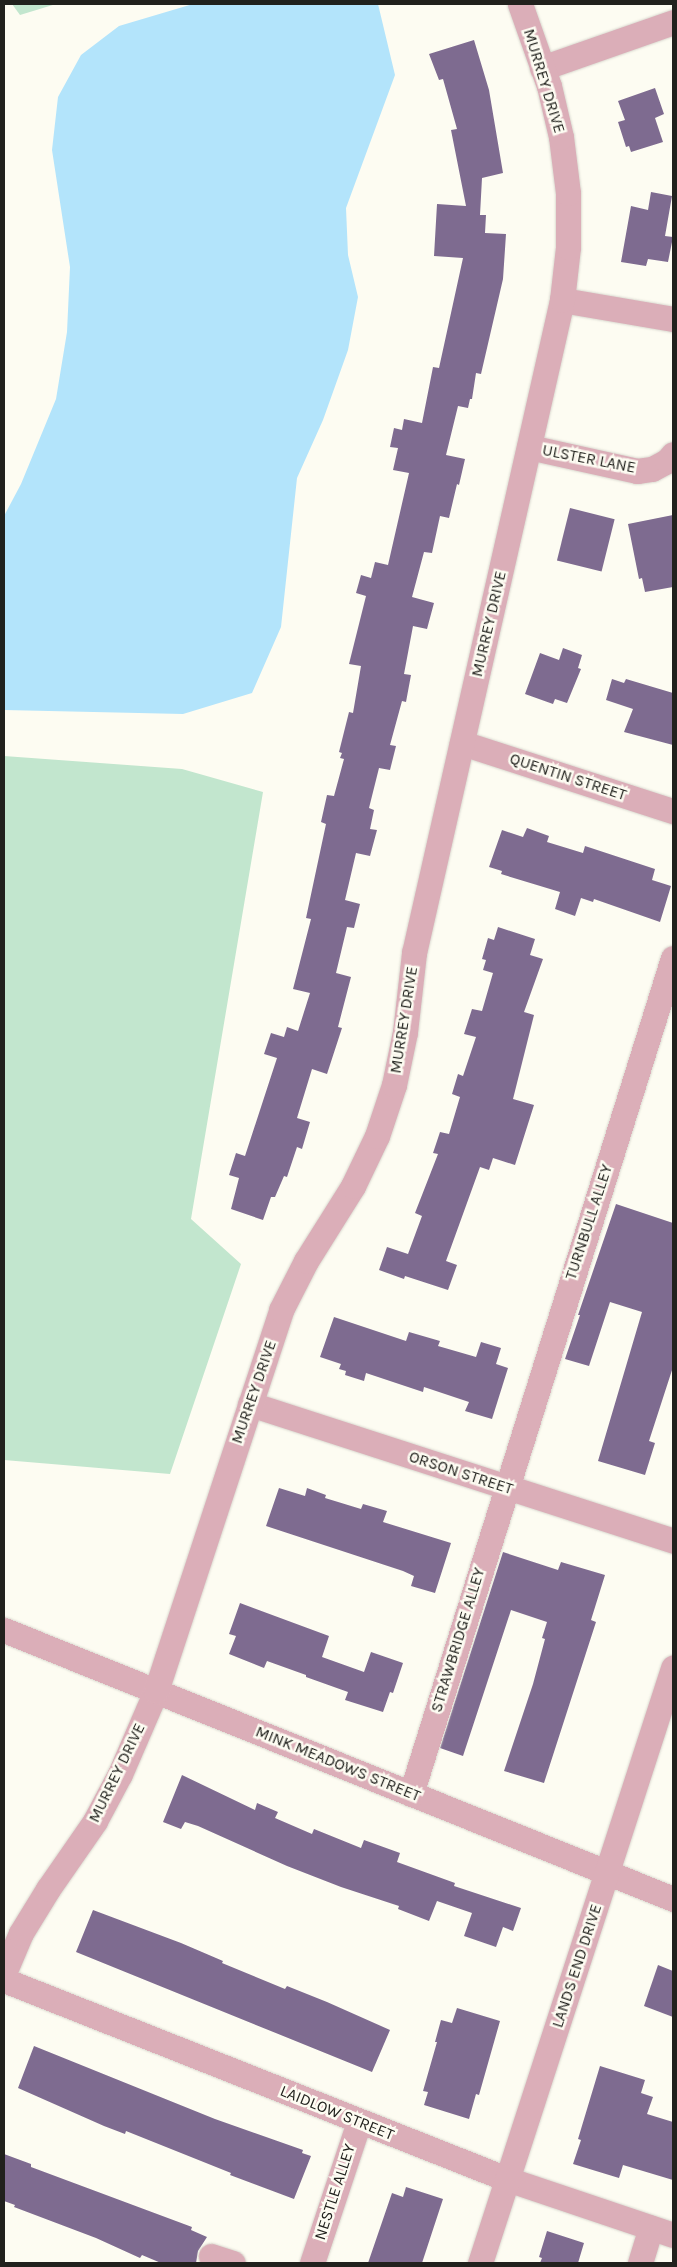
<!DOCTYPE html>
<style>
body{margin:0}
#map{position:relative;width:677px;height:2267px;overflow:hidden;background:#fdfcf2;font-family:Karla,sans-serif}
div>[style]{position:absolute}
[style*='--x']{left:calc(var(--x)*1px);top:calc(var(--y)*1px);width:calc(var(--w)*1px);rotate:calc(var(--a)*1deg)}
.green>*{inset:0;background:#c2e6ce}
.water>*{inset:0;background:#b3e4fb}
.building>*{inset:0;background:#7e6b90;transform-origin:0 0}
.roads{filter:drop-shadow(0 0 1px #dad9d0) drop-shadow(0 0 1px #dad9d0)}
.minor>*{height:25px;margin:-12.5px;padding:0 12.5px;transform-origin:12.5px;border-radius:12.5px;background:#dbaeb8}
span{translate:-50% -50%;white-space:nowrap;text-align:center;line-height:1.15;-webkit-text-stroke:5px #fdfcf2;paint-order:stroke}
.street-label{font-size:16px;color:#21211d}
.frame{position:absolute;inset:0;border:5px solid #21211d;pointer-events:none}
</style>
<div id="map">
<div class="green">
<div style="clip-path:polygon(12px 4px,56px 4px,20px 15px)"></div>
<div style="clip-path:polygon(4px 756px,182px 769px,263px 792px,191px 1219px,241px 1264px,170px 1474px,4px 1460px)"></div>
</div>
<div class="water">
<div style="clip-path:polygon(193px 4px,378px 4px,395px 75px,346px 208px,348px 255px,358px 297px,348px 350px,323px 420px,297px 478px,281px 627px,252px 693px,183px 714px,4px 710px,4px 516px,21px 484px,56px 399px,67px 332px,70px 267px,52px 150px,58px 97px,81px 55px,119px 26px)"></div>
</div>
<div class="building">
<div style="clip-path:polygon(474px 40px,489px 90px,503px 173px,482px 178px,480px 215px,486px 215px,485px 233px,506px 234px,503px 279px,481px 374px,476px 373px,472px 399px,470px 399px,468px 408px,458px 406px,446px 455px,465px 459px,459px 485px,457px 484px,449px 518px,440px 516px,432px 553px,424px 552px,412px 597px,434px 603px,427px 629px,413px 626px,404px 674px,411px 675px,406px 702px,402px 701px,390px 745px,396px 746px,390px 770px,379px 768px,369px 808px,374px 810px,370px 829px,377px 830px,370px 856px,356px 853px,345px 900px,360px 904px,354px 928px,347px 927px,336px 973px,351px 977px,338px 1027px,342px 1028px,327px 1074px,312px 1069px,297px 1118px,310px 1122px,302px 1149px,297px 1147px,287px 1177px,284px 1176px,275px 1197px,271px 1197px,263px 1220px,231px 1209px,239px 1178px,229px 1175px,236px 1153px,245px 1156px,277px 1058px,264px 1054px,271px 1033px,284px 1037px,287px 1027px,298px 1031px,310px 993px,293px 989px,311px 919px,306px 918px,326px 824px,321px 822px,327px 795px,334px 796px,344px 759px,340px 758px,342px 753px,339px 752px,349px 712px,353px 713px,361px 666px,349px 664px,366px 596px,356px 593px,361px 575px,371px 578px,375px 562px,388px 565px,409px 473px,393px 470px,398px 448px,390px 447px,394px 428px,402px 430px,404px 419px,422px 423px,433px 367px,439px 368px,463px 258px,434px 256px,437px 204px,466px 206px,451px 130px,457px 129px,443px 79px,439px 80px,429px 54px)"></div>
<div style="clip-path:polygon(655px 88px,664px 114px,655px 118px,663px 142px,631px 152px,629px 146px,626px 147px,618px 122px,625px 120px,618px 101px)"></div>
<div style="clip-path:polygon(651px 192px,672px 196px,665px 236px,673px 237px,668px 262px,648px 259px,646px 266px,621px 262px,631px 206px,648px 210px)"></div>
<div style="left:570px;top:508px;width:46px;height:54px;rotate:14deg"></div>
<div style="clip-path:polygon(673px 515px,673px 587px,645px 592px,642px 578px,639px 579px,628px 524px)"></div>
<div style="clip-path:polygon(563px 648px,582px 655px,578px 668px,581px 669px,567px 703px,555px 699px,553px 704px,525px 694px,540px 653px,559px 660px)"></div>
<div style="clip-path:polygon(612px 679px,624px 683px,626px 679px,673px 693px,673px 745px,624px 732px,633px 709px,606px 700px)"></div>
<div style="clip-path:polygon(527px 828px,549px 836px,547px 842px,583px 853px,585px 846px,655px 869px,652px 880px,671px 886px,660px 922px,594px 899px,593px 902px,581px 898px,575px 916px,555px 909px,560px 892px,501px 874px,502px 871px,489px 867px,502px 830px,523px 837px)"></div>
<div style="clip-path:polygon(498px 927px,535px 939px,530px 955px,543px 959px,524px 1012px,534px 1015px,513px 1099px,534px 1105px,515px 1165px,493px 1158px,489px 1170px,480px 1167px,446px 1261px,457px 1265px,448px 1290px,405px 1276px,404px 1279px,379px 1270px,387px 1247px,408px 1254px,422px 1216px,415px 1213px,438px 1154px,433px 1153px,440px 1132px,449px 1134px,460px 1097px,452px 1094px,458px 1074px,463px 1076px,476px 1037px,464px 1034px,472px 1009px,482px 1011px,493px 973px,483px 970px,486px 960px,482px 959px,488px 938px,494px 940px)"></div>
<div style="clip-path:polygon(616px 1204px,673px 1223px,673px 1367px,649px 1441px,655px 1443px,645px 1475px,598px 1461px,642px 1312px,610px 1302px,589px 1366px,565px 1359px,580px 1315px,578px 1315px)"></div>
<div style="clip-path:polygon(334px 1317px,406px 1341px,409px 1332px,440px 1341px,438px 1346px,476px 1357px,481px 1342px,501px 1348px,496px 1364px,508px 1368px,492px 1419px,465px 1411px,469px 1402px,424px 1387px,423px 1392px,366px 1373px,364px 1381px,345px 1375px,346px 1371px,339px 1369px,341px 1364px,320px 1357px)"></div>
<div style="clip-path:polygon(279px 1488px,305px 1496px,307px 1488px,326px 1495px,325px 1498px,361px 1509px,363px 1504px,387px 1511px,383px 1522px,451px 1543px,435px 1593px,411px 1586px,414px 1576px,403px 1571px,266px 1526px)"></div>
<div style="clip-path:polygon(503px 1552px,558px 1570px,561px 1562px,605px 1575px,591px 1620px,596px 1622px,544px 1783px,504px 1771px,533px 1684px,545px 1639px,542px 1638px,547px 1622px,511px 1610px,463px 1756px,440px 1748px)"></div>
<div style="clip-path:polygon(240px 1603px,329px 1636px,322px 1657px,364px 1672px,371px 1652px,403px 1663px,393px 1693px,390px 1692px,383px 1712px,345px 1700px,348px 1692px,306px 1677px,306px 1675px,267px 1661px,264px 1668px,229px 1654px,236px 1636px,229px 1634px)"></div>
<div style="clip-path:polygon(182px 1775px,255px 1810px,257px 1803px,278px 1812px,275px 1818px,312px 1834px,314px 1829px,361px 1848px,364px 1840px,400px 1853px,397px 1862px,455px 1883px,454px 1886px,521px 1908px,513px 1931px,503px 1927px,496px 1947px,464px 1936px,472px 1913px,437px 1901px,429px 1921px,398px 1909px,399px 1906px,341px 1887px,287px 1866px,198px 1826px,185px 1822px,181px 1829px,163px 1822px)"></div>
<div style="clip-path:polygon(93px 1910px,181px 1943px,223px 1961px,222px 1963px,285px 1989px,287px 1986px,327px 2002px,390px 2030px,372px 2072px,76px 1952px)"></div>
<div style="clip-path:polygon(658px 1965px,673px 1971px,673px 2017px,644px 2006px)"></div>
<div style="clip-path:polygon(457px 2008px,500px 2021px,479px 2095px,476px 2094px,469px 2119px,424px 2105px,428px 2092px,423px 2091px,437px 2042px,435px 2042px,441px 2020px,452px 2023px)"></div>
<div style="clip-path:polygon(34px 2046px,215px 2119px,303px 2150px,302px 2153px,311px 2156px,294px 2199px,230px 2175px,231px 2173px,126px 2131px,125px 2134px,104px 2126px,18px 2088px)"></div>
<div style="clip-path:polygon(600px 2066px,645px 2080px,641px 2093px,653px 2097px,647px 2114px,673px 2122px,673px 2180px,623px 2165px,619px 2178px,573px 2164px,581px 2140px,578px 2139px)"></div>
<div style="clip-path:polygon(4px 2154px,31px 2164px,31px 2167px,192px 2227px,191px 2230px,207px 2237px,198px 2251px,196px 2263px,161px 2263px,142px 2255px,140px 2258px,96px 2238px,14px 2207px,15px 2205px,4px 2201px)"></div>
<div style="clip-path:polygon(406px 2187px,443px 2199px,422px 2263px,368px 2263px,392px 2193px,403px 2197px)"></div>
<div style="clip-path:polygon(547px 2231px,584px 2243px,578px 2263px,540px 2263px,542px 2258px,539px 2257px)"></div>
</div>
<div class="roads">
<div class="minor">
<div style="--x:542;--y:68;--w:139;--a:-19.3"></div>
<div style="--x:562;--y:300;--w:113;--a:9.7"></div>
<div style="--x:529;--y:447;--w:111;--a:12.5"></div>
<div style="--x:637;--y:471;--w:15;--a:-8"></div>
<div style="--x:652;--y:469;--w:17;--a:-28"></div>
<div style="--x:667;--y:461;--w:9;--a:-49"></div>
<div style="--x:462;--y:743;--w:222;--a:17.9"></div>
<div style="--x:250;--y:1404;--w:445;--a:17.9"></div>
<div style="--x:4;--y:1630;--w:721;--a:21.9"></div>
<div style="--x:411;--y:1794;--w:876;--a:-72.6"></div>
<div style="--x:4;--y:1973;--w:43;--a:-67"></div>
<div style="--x:21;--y:1933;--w:52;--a:-58.5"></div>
<div style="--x:48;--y:1889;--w:83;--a:-55.3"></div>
<div style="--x:95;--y:1821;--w:53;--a:-62"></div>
<div style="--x:120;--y:1774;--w:90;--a:-66.6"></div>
<div style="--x:156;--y:1691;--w:401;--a:-71.8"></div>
<div style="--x:281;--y:1310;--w:55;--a:-63"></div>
<div style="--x:306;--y:1261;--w:89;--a:-57.9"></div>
<div style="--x:353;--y:1186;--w:55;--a:-64.4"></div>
<div style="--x:377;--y:1136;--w:54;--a:-71.6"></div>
<div style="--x:394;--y:1085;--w:54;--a:-78.3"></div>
<div style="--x:405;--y:1032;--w:80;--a:-83.5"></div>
<div style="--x:414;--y:953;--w:670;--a:-77.23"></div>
<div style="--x:562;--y:300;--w:53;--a:-83.5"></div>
<div style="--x:568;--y:247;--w:54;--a:-90"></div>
<div style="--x:568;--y:193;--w:56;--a:-97.1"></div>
<div style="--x:561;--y:137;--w:52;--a:-103.2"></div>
<div style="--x:549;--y:86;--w:87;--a:-109.5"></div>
<div style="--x:4;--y:1980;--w:541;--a:21.59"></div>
<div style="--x:507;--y:2179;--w:175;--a:18.6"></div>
<div style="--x:211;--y:2256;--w:23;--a:18"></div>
<div style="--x:312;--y:2263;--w:149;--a:-71.6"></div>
<div style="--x:480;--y:2263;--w:626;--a:-72.03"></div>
<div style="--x:640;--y:2263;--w:37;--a:-73"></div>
</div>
</div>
<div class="street-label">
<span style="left:544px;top:81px;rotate:73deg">MURREY DRIVE</span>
<span style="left:589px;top:459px;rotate:11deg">ULSTER LANE</span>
<span style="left:489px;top:624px;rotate:-77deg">MURREY DRIVE</span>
<span style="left:568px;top:777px;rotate:18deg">QUENTIN STREET</span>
<span style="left:404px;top:1020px;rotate:-81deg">MURREY DRIVE</span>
<span style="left:589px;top:1222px;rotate:-72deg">TURNBULL ALLEY</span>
<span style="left:254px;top:1392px;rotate:-71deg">MURREY DRIVE</span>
<span style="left:461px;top:1473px;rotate:18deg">ORSON STREET</span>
<span style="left:458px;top:1640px;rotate:-73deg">STRAWBRIDGE ALLEY</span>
<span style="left:338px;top:1764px;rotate:22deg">MINK MEADOWS STREET</span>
<span style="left:117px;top:1773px;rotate:-64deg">MURREY DRIVE</span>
<span style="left:577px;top:1966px;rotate:-72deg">LANDS END DRIVE</span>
<span style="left:337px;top:2113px;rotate:22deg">LAIDLOW STREET</span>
<span style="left:335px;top:2192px;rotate:-72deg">NESTLE ALLEY</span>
</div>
<div class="frame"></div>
</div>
